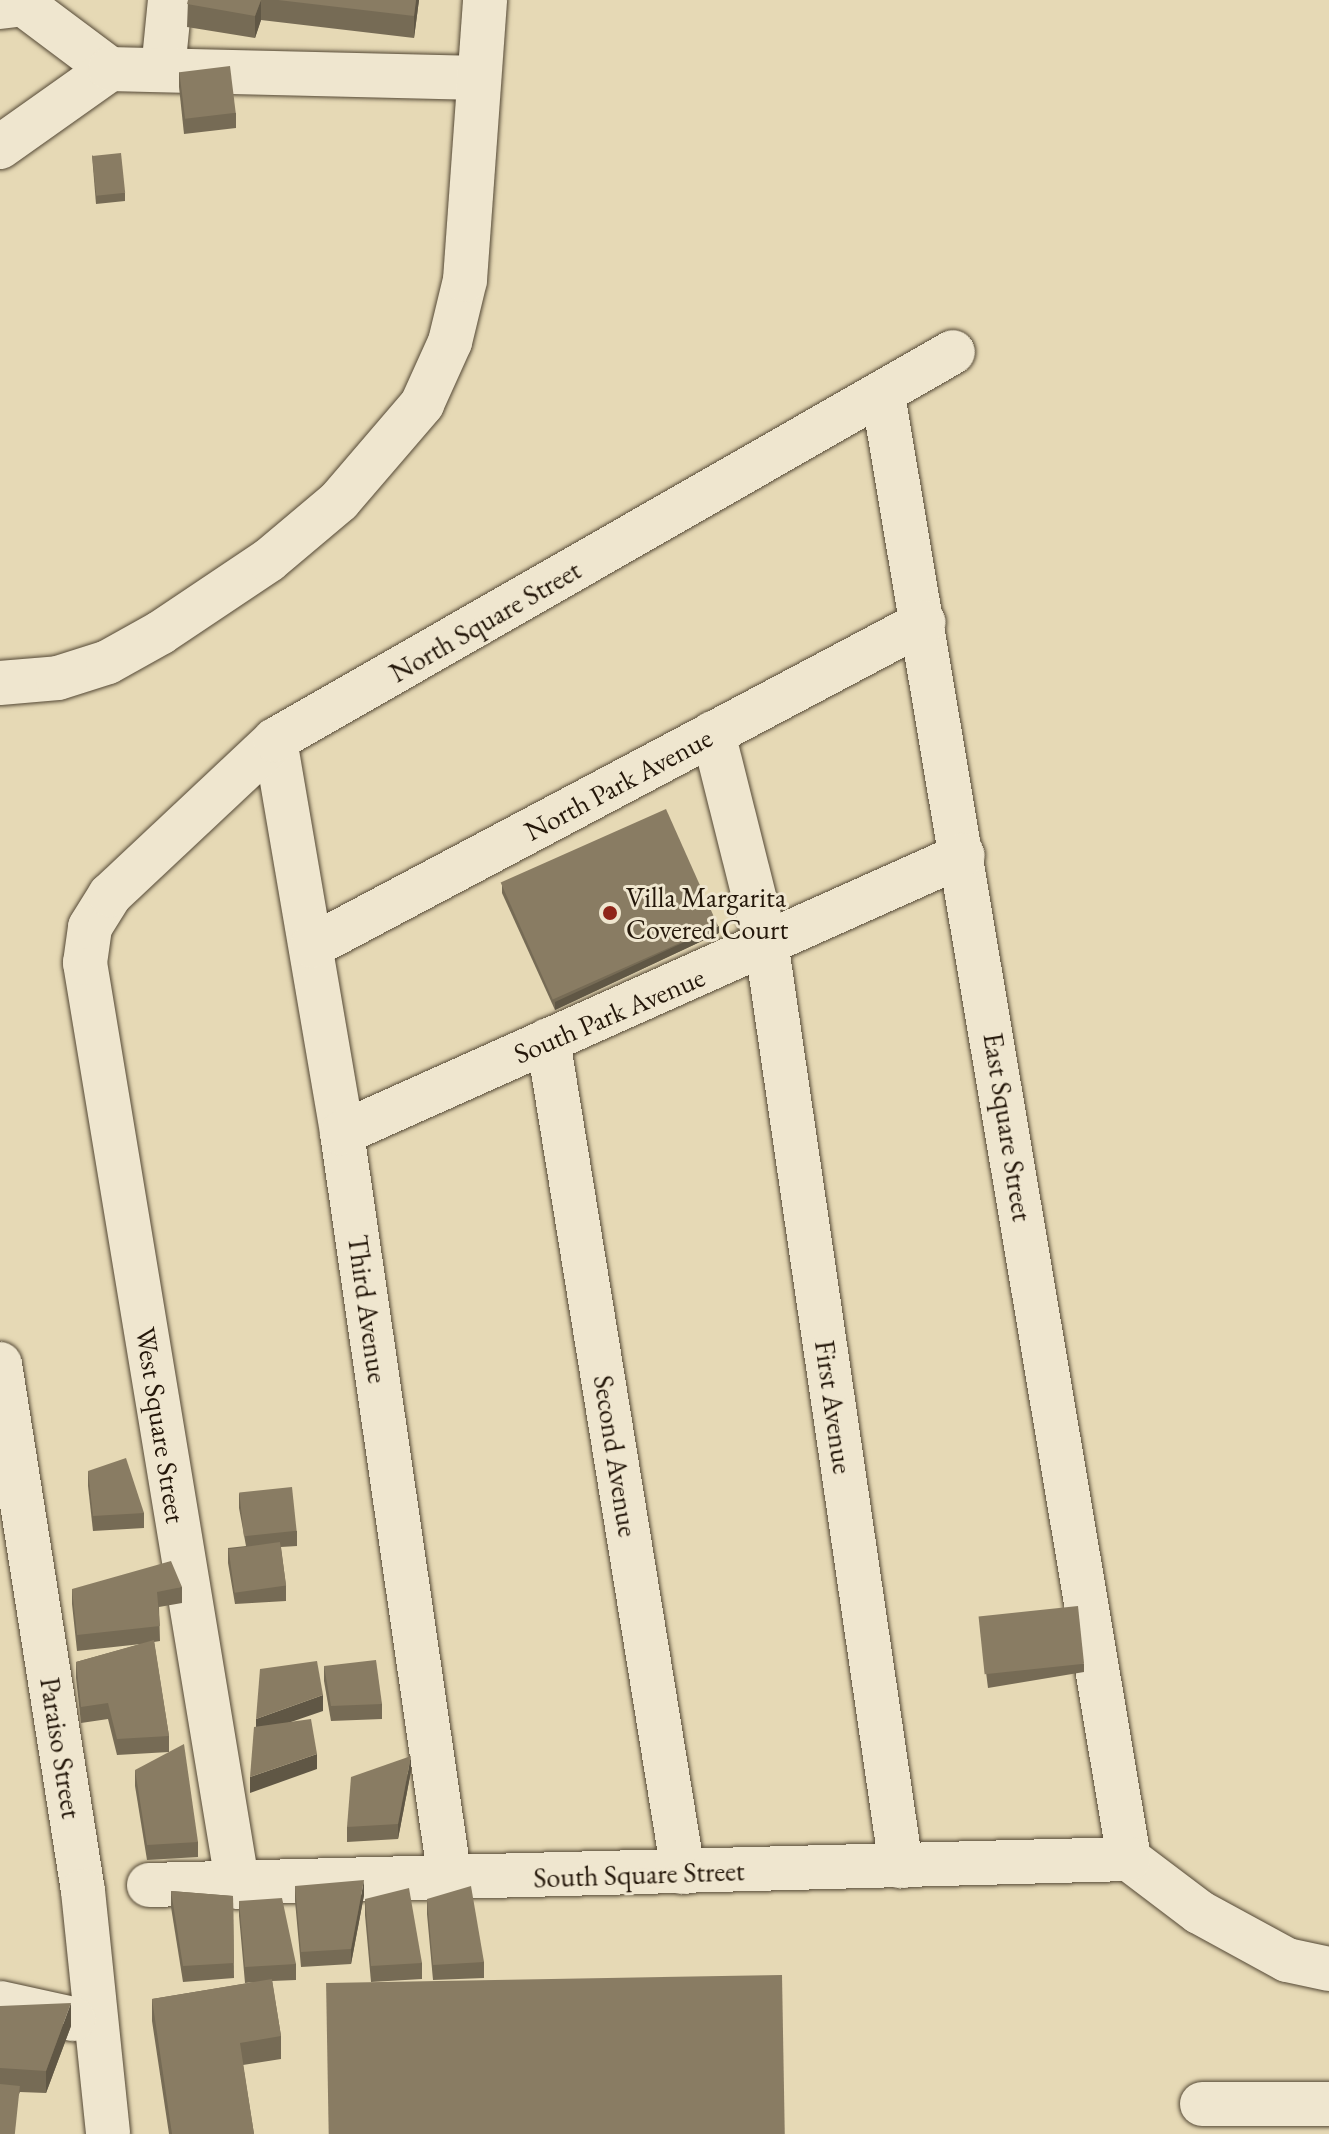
<!DOCTYPE html>
<style>
body{margin:0}
#map{position:relative;width:1329px;height:2134px;overflow:hidden;background:#e6d9b5;font-family:"EB Garamond",serif}
div>[style]{position:absolute}
[style*='--x']{left:calc(var(--x)*1px);top:calc(var(--y)*1px);width:calc(var(--w)*1px);rotate:calc(var(--a)*1deg)}
.roads{filter:drop-shadow(0 0 2px #544835) drop-shadow(0 0 2px #544835)}
.minor>*{height:44px;margin:-22px;padding:0 22px;transform-origin:22px;border-radius:22px;background:#efe6cf}
.wall>*{inset:0;background:#766b55}
.shaded-wall>*{inset:0;background:#605745}
.building>*{inset:0;background:#897c63;transform-origin:0 0}
.dots>*{width:22px;height:22px;translate:-50% -50%;box-sizing:border-box;border:4px solid #efe6cf;border-radius:50%}
span{translate:-50% -50%;white-space:nowrap;text-align:center;line-height:1.15;-webkit-text-stroke:6px #efe6cf;paint-order:stroke}
.street-label{font-size:28px;color:#24170a}
.poi-label{font-size:28px;color:#24170a}
.left{translate:0 -50%;text-align:left}
</style>
<div id="map">
<div class="roads">
<div class="minor">
<div style="--x:0;--y:7;--w:23;--a:-7"></div>
<div style="--x:23;--y:4;--w:109;--a:36.8"></div>
<div style="--x:163;--y:70;--w:70;--a:-84.3"></div>
<div style="--x:0;--y:147;--w:135;--a:-35.3"></div>
<div style="--x:110;--y:69;--w:369;--a:1.4"></div>
<div style="--x:883;--y:395;--w:1485;--a:80.46"></div>
<div style="--x:0;--y:683;--w:58;--a:-4.9"></div>
<div style="--x:58;--y:678;--w:52;--a:-17.7"></div>
<div style="--x:108;--y:662;--w:60;--a:-29.1"></div>
<div style="--x:160;--y:633;--w:131;--a:-33.8"></div>
<div style="--x:269;--y:560;--w:92;--a:-40.1"></div>
<div style="--x:339;--y:501;--w:128;--a:-49.4"></div>
<div style="--x:422;--y:404;--w:68;--a:-65.7"></div>
<div style="--x:450;--y:342;--w:64;--a:-76.4"></div>
<div style="--x:465;--y:280;--w:281;--a:-85.9"></div>
<div style="--x:713;--y:733;--w:222;--a:75.9"></div>
<div style="--x:767;--y:948;--w:928;--a:81.7"></div>
<div style="--x:275;--y:740;--w:399;--a:80.3"></div>
<div style="--x:342;--y:1133;--w:755;--a:81.77"></div>
<div style="--x:312;--y:946;--w:692;--a:-27.9"></div>
<div style="--x:548;--y:1040;--w:843;--a:80.78"></div>
<div style="--x:342;--y:1133;--w:680;--a:-24.12"></div>
<div style="--x:0;--y:1364;--w:533;--a:81.05"></div>
<div style="--x:83;--y:1891;--w:244;--a:84.1"></div>
<div style="--x:1129;--y:1859;--w:88;--a:37.1"></div>
<div style="--x:1199;--y:1912;--w:100;--a:28.6"></div>
<div style="--x:1287;--y:1960;--w:43;--a:12.1"></div>
<div style="--x:149;--y:1885;--w:980;--a:-1.52"></div>
<div style="--x:238;--y:1887;--w:937;--a:-99.4"></div>
<div style="--x:85;--y:963;--w:36;--a:-82"></div>
<div style="--x:90;--y:927;--w:38;--a:-58"></div>
<div style="--x:110;--y:895;--w:226;--a:-43.2"></div>
<div style="--x:275;--y:740;--w:781;--a:-29.78"></div>
<div style="--x:0;--y:2003;--w:75;--a:12.4"></div>
<div style="--x:1202;--y:2104;--w:127;--a:0"></div>
</div>
</div>
<div class="wall">
<div style="clip-path:polygon(188px 0,419px 0,414px 38px,261px 20px,255px 38px,187px 27px)"></div>
<div style="clip-path:polygon(179px 72px,236px 113px,236px 128px,184px 134px,179px 87px)"></div>
<div style="clip-path:polygon(92px 155px,125px 193px,125px 201px,96px 204px)"></div>
<div style="clip-path:polygon(502px 885px,719px 933px,555px 1010px,502px 893px)"></div>
<div style="clip-path:polygon(88px 1471px,144px 1513px,144px 1528px,93px 1531px,88px 1486px)"></div>
<div style="clip-path:polygon(239px 1493px,297px 1531px,297px 1546px,281px 1547px,286px 1586px,286px 1601px,235px 1604px,228px 1563px,228px 1548px,246px 1546px,239px 1508px)"></div>
<div style="clip-path:polygon(182px 1587px,182px 1603px,159px 1607px,160px 1641px,154px 1642px,169px 1736px,169px 1752px,117px 1755px,108px 1719px,81px 1723px,76px 1678px,76px 1662px,141px 1644px,77px 1651px,72px 1604px,72px 1589px)"></div>
<div style="clip-path:polygon(980px 1625px,1084px 1664px,1084px 1672px,988px 1688px)"></div>
<div style="clip-path:polygon(324px 1666px,382px 1704px,382px 1719px,331px 1721px,324px 1681px)"></div>
<div style="clip-path:polygon(135px 1770px,198px 1842px,198px 1857px,147px 1860px,135px 1786px)"></div>
<div style="clip-path:polygon(411px 1771px,398px 1839px,347px 1842px,347px 1827px)"></div>
<div style="clip-path:polygon(295px 1886px,364px 1895px,351px 1964px,301px 1967px,295px 1901px)"></div>
<div style="clip-path:polygon(171px 1891px,233px 1896px,234px 1978px,183px 1982px,171px 1907px)"></div>
<div style="clip-path:polygon(365px 1899px,422px 1963px,422px 1979px,371px 1982px,365px 1915px)"></div>
<div style="clip-path:polygon(427px 1899px,484px 1962px,484px 1978px,433px 1980px,427px 1914px)"></div>
<div style="clip-path:polygon(239px 1901px,296px 1964px,296px 1980px,272px 1981px,281px 2036px,281px 2059px,243px 2065px,254px 2134px,169px 2134px,152px 2021px,152px 1999px,255px 1982px,245px 1983px,239px 1916px)"></div>
<div style="clip-path:polygon(0 2006px,71px 2026px,46px 2093px,20px 2092px,0 2134px)"></div>
</div>
<div class="shaded-wall">
<div style="clip-path:polygon(261px 0,261px 20px,255px 38px,255px 16px)"></div>
<div style="clip-path:polygon(416px 0,419px 0,414px 38px,414px 16px)"></div>
<div style="clip-path:polygon(719px 926px,719px 933px,555px 1010px,555px 1002px)"></div>
<div style="clip-path:polygon(323px 1695px,323px 1711px,256px 1734px,256px 1719px)"></div>
<div style="clip-path:polygon(317px 1754px,317px 1769px,250px 1793px,250px 1777px)"></div>
<div style="clip-path:polygon(411px 1756px,411px 1771px,398px 1839px,398px 1824px)"></div>
<div style="clip-path:polygon(364px 1880px,364px 1895px,351px 1964px,351px 1949px)"></div>
<div style="clip-path:polygon(71px 2003px,71px 2026px,46px 2093px,46px 2071px)"></div>
</div>
<div class="building">
<div style="clip-path:polygon(188px 0,261px 0,255px 16px,187px 4px)"></div>
<div style="clip-path:polygon(278px 0,416px 0,414px 16px)"></div>
<div style="left:230px;top:66px;width:47px;height:51px;rotate:83deg"></div>
<div style="left:121px;top:153px;width:40px;height:29px;rotate:84deg"></div>
<div style="left:666px;top:809px;width:128px;height:181px;rotate:66deg"></div>
<div style="clip-path:polygon(126px 1458px,144px 1513px,93px 1516px,88px 1471px)"></div>
<div style="left:292px;top:1487px;width:44px;height:53px;rotate:84deg"></div>
<div style="left:280px;top:1542px;width:44px;height:52px;rotate:82deg"></div>
<div style="clip-path:polygon(171px 1561px,182px 1587px,157px 1592px,160px 1626px,77px 1635px,72px 1589px)"></div>
<div style="left:1078px;top:1606px;width:58px;height:100px;rotate:84deg"></div>
<div style="clip-path:polygon(154px 1640px,169px 1736px,117px 1739px,108px 1703px,81px 1707px,76px 1662px)"></div>
<div style="clip-path:polygon(376px 1660px,382px 1704px,331px 1706px,324px 1666px)"></div>
<div style="clip-path:polygon(317px 1661px,323px 1695px,256px 1719px,260px 1669px)"></div>
<div style="clip-path:polygon(311px 1719px,317px 1754px,250px 1777px,254px 1727px)"></div>
<div style="clip-path:polygon(184px 1744px,198px 1842px,147px 1845px,135px 1770px)"></div>
<div style="clip-path:polygon(411px 1756px,398px 1824px,347px 1827px,351px 1777px)"></div>
<div style="clip-path:polygon(364px 1880px,351px 1949px,301px 1952px,295px 1886px)"></div>
<div style="clip-path:polygon(471px 1886px,484px 1962px,433px 1965px,427px 1899px)"></div>
<div style="clip-path:polygon(409px 1888px,422px 1963px,371px 1966px,365px 1899px)"></div>
<div style="clip-path:polygon(171px 1891px,233px 1896px,234px 1963px,183px 1966px)"></div>
<div style="clip-path:polygon(282px 1898px,296px 1964px,245px 1967px,239px 1901px)"></div>
<div style="left:782px;top:1975px;width:159px;height:456px;rotate:89deg"></div>
<div style="clip-path:polygon(272px 1979px,281px 2036px,240px 2043px,254px 2134px,172px 2134px,152px 1999px)"></div>
<div style="clip-path:polygon(71px 2003px,46px 2071px,0 2068px,0 2006px)"></div>
<div style="left:0;top:2084px;width:20px;height:50px;rotate:6deg"></div>
</div>
<div class="dots">
<div style="left:610px;top:913px;background:#8f2418"></div>
</div>
<div class="street-label">
<span style="left:485px;top:621px;rotate:-30deg">North Square Street</span>
<span style="left:618px;top:784px;rotate:-28deg">North Park Avenue</span>
<span style="left:609px;top:1015px;rotate:-23deg">South Park Avenue</span>
<span style="left:1008px;top:1127px;rotate:81deg">East Square Street</span>
<span style="left:368px;top:1309px;rotate:82deg">Third Avenue</span>
<span style="left:834px;top:1407px;rotate:82deg">First Avenue</span>
<span style="left:161px;top:1425px;rotate:81deg">West Square Street</span>
<span style="left:616px;top:1456px;rotate:81deg">Second Avenue</span>
<span style="left:61px;top:1748px;rotate:81deg">Paraiso Street</span>
<span style="left:639px;top:1874px;rotate:-2deg">South Square Street</span>
</div>
<div class="poi-label">
<span class="left" style="left:626px;top:913px">Villa Margarita<br>Covered Court</span>
</div>
</div>
